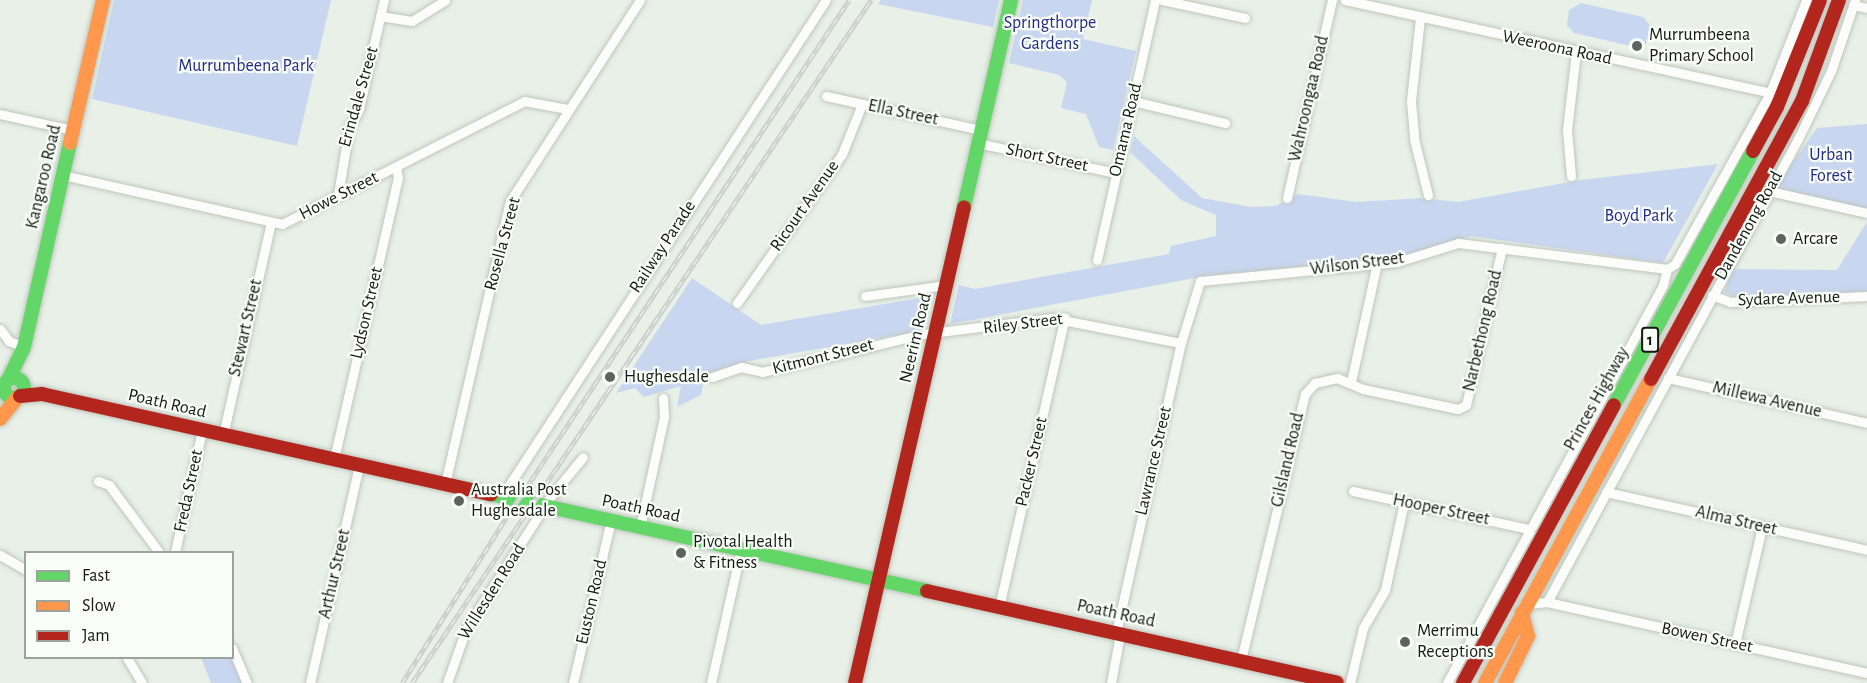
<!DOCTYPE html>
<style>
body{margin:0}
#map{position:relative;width:1867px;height:683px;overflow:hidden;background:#e8f0e7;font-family:"Alegreya Sans",sans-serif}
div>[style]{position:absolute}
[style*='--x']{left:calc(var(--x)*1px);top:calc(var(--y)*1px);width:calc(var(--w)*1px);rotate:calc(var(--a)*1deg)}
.green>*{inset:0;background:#c9d6f0}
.roads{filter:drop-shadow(0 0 2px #bfc6be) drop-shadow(0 0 2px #bfc6be)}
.street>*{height:9px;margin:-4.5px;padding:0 4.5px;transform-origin:4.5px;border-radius:4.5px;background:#fcfdfb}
.fast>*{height:14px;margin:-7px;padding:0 7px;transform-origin:7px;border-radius:7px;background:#63d668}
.fast>.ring{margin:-7px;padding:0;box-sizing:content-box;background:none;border:14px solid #63d668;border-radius:50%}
.slow>*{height:14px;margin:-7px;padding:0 7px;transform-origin:7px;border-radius:7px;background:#ff974d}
.jam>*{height:14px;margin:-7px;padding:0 7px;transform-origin:7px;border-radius:7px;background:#b3261e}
.rail>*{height:4.5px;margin-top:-2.25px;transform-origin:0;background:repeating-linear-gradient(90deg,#f8fef7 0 7px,#ced0ce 0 14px);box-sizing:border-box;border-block:2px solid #ced0ce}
.dots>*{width:16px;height:16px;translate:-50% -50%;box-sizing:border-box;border:3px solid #f8fef7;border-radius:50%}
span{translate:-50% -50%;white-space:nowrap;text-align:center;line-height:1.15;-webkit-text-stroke:4.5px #f8fef7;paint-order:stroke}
.shield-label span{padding:2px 4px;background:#f8fef7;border:2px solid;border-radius:4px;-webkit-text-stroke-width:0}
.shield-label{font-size:16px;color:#141913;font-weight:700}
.park-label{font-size:18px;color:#232b8a}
.poi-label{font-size:18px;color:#141913}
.left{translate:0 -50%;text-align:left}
.street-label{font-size:18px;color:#141913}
.legend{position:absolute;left:24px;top:551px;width:210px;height:108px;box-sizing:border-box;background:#f8fef7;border:2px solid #9da29c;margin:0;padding:8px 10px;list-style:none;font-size:18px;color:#141913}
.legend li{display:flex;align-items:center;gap:12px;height:30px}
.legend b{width:30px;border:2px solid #9da29c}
</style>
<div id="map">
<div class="green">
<div style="clip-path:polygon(114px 0,331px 0,297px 146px,92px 99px)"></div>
<div style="clip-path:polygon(881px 0,999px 0,993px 27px,878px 4px)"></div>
<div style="clip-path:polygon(1023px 0,1092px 0,1083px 39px,1136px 51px,1113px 150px,1099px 147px,1086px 114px,1061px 108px,1067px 82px,1059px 75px,1009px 63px)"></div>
<div style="clip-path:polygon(1581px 3px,1643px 17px,1650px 25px,1646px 44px,1635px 47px,1574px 33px,1567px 25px,1569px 10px)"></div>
<div style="clip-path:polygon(1867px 124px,1867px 210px,1774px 189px,1817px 128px)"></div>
<div style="clip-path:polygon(1134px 136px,1202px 198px,1251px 207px,1276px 206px,1298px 194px,1357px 202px,1421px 198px,1458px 202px,1581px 180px,1718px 164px,1663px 263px,1471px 236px,1405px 255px,1195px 278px,950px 324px,959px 285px,975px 289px,1169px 254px,1171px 246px,1216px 236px,1216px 215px,1181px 200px,1130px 152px)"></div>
<div style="clip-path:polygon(1867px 222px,1867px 294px,1738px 298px,1725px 292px,1731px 269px,1837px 270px)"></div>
<div style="clip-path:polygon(692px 278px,761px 325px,932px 296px,925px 330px,749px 361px,705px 375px,701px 395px,677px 407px,681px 386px,644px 397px,635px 388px,616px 393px)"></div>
<div style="clip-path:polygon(232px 657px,242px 683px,211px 683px,201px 658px)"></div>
</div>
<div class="roads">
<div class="street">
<div style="--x:1162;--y:0;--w:85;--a:12.2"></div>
<div style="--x:1345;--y:0;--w:435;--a:12.3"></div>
<div style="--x:1853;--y:5;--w:14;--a:12"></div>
<div style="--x:380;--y:16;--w:32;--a:9"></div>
<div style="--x:412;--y:21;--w:39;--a:-32"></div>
<div style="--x:1420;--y:18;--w:83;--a:96.2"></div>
<div style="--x:1411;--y:101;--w:38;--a:85"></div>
<div style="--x:1414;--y:139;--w:58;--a:76"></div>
<div style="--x:826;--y:96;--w:159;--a:12.4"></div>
<div style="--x:1133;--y:101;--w:95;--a:13.4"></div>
<div style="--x:0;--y:114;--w:75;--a:12.4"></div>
<div style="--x:978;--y:143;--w:141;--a:12.3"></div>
<div style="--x:63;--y:175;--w:224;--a:12.6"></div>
<div style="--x:282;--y:224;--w:271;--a:-26.9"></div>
<div style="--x:524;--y:101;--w:44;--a:10.5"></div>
<div style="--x:1571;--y:176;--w:46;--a:-95"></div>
<div style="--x:1567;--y:130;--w:79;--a:-83.4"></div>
<div style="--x:1769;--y:191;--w:100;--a:12.7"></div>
<div style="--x:338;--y:195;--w:68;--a:-80.7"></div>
<div style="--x:349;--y:128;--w:21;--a:-62"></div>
<div style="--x:359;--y:109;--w:112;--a:-77.1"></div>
<div style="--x:1287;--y:198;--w:203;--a:-77.2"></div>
<div style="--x:1097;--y:260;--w:266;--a:-77.4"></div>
<div style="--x:1712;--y:295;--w:19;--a:21"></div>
<div style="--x:1730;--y:302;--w:137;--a:-2.5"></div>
<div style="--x:865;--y:296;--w:82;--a:-7.7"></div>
<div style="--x:737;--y:303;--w:182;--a:-54.8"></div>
<div style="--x:842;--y:154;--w:54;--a:-68.2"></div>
<div style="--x:0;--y:329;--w:15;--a:53"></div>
<div style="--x:9;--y:341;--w:16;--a:22"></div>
<div style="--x:712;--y:377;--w:31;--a:-19"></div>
<div style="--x:741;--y:367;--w:22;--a:13"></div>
<div style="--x:762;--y:372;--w:165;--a:-13.3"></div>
<div style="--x:923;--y:334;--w:130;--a:-7.1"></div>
<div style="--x:1052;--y:318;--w:131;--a:11"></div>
<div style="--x:1668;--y:378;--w:204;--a:12.7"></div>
<div style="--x:1351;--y:382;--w:122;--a:-77.7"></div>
<div style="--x:223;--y:435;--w:218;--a:-77.3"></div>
<div style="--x:334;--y:459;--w:288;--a:-77.2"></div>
<div style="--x:398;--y:178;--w:11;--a:-100"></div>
<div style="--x:98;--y:481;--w:12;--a:20"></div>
<div style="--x:109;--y:485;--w:84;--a:53.3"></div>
<div style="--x:445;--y:484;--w:290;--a:-77.1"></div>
<div style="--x:510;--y:201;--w:239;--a:-57.1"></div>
<div style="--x:1353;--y:491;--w:180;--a:12.2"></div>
<div style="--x:1606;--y:492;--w:267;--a:12.5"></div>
<div style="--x:502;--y:496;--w:592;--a:-56.85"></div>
<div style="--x:640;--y:527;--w:113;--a:-77.7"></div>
<div style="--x:664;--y:417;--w:19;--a:-93"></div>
<div style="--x:175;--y:552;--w:125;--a:-77.5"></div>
<div style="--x:0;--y:555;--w:30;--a:30"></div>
<div style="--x:1547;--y:602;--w:328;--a:12.5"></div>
<div style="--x:1528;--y:604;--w:19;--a:-6"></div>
<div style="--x:1547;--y:602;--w:527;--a:-61.54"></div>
<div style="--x:1798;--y:139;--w:76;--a:-64.1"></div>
<div style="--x:1831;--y:71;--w:75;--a:-71.3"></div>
<div style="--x:999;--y:607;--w:297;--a:-77.2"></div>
<div style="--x:1116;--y:633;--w:297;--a:-77.4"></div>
<div style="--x:1181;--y:343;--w:65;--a:-73"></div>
<div style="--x:1200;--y:281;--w:198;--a:-5.5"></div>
<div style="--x:1397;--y:262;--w:64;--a:-17.3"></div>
<div style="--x:1458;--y:243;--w:211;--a:7.1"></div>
<div style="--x:1735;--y:644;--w:120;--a:-77"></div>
<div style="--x:232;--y:648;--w:38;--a:67"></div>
<div style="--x:127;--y:658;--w:29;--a:59"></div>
<div style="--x:1241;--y:660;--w:274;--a:-76.5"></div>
<div style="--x:1305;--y:394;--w:15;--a:-48"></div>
<div style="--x:1315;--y:383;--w:23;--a:-13"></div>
<div style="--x:1337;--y:378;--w:28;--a:23"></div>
<div style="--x:1363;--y:389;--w:97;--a:11.9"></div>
<div style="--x:1458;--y:409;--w:9;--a:-27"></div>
<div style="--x:1466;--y:405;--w:161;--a:-77.1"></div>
<div style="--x:310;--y:683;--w:223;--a:-77.3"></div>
<div style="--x:447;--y:683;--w:57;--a:-70.6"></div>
<div style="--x:466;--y:629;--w:158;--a:-57.4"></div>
<div style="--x:551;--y:496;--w:50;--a:-50.6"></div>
<div style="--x:573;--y:683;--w:167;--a:-76.9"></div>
<div style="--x:711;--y:683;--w:137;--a:-77.4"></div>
<div style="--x:1111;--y:683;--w:50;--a:-79.6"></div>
<div style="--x:1350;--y:683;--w:57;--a:-76.7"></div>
<div style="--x:1363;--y:628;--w:44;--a:-59.9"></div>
<div style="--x:1385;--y:590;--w:90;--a:-77.8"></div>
<div style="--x:1447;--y:683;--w:453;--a:-61.5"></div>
<div style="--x:1663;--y:285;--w:16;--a:-76"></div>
<div style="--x:1667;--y:269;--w:9;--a:-32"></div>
<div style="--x:1675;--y:264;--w:196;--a:-60.9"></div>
<div style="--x:1770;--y:93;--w:100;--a:-68.8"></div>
</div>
<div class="fast">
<div style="--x:964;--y:207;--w:212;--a:-77.2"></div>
<div class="ring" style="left:4px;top:378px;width:6px;height:6px"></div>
<div style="--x:9;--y:378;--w:34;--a:-64"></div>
<div style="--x:24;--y:347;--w:209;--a:-77.3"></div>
<div style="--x:1614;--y:405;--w:290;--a:-61.3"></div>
<div style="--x:491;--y:494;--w:447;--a:12.5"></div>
</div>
<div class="slow">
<div style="--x:70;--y:143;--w:147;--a:-77"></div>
<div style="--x:0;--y:419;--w:27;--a:-51"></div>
<div style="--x:1485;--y:683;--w:346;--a:-61.4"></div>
<div style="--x:1505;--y:683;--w:52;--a:-63.9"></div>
<div style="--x:1528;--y:636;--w:24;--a:-105"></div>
</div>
<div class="jam">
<div style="--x:1753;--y:151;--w:50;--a:-61.4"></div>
<div style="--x:1777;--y:107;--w:115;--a:-68.1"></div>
<div style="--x:1651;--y:379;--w:316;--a:-61.5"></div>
<div style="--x:1802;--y:101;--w:108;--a:-69.9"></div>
<div style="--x:20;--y:396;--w:22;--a:-5"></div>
<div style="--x:42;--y:394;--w:460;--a:12.6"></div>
<div style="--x:927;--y:591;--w:420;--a:12.6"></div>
<div style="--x:855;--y:683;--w:488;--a:-77.1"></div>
<div style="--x:1463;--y:683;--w:316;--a:-61.5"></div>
</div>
</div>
<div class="rail">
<div style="--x:402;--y:683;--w:199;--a:-57.8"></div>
<div style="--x:508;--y:515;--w:618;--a:-56.49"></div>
<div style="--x:412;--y:683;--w:823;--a:-56.1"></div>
</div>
<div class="dots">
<div style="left:1637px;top:46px;background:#5e645d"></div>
<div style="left:1781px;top:239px;background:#5e645d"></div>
<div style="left:610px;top:377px;background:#5e645d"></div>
<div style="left:459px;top:501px;background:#5e645d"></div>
<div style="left:681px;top:553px;background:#5e645d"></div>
<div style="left:1405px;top:642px;background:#5e645d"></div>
</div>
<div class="shield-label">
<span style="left:1650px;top:340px">1</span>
</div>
<div class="park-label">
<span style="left:1050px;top:34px">Springthorpe<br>Gardens</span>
<span style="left:246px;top:66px">Murrumbeena Park</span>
<span style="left:1831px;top:166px">Urban<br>Forest</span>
<span style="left:1639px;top:216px">Boyd Park</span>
</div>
<div class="poi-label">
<span class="left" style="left:1649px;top:46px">Murrumbeena<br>Primary School</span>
<span class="left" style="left:1793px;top:239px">Arcare</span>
<span class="left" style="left:624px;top:377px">Hughesdale</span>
<span class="left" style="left:471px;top:501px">Australia Post<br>Hughesdale</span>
<span class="left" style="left:693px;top:553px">Pivotal Health<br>&amp; Fitness</span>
<span class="left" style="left:1417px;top:642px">Merrimu<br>Receptions</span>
</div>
<div class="street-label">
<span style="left:1557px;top:48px;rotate:12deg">Weeroona Road</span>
<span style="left:359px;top:97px;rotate:-74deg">Erindale Street</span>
<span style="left:1309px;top:99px;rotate:-77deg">Wahroongaa Road</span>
<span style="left:903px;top:113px;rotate:12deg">Ella Street</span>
<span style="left:1126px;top:130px;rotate:-77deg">Omama Road</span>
<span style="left:1047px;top:158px;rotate:12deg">Short Street</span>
<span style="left:44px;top:177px;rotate:-77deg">Kangaroo Road</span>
<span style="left:339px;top:196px;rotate:-27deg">Howe Street</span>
<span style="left:805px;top:206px;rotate:-55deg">Ricourt Avenue</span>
<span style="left:1749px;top:226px;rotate:-61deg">Dandenong Road</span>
<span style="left:503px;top:244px;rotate:-75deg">Rosella Street</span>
<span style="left:663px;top:247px;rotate:-57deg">Railway Parade</span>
<span style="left:1357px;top:264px;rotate:-7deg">Wilson Street</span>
<span style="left:1789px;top:299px;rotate:-2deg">Sydare Avenue</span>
<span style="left:367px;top:313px;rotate:-77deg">Lydson Street</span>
<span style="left:1023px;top:324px;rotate:-7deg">Riley Street</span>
<span style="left:246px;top:328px;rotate:-77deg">Stewart Street</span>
<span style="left:1483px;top:331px;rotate:-77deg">Narbethong Road</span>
<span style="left:916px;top:338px;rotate:-77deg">Neerim Road</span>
<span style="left:823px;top:357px;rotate:-14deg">Kitmont Street</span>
<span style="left:1597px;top:399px;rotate:-61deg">Princes Highway</span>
<span style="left:1767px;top:400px;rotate:13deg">Millewa Avenue</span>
<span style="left:167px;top:404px;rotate:13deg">Poath Road</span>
<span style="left:1288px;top:460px;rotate:-77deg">Gilsland Road</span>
<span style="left:1154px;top:461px;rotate:-77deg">Lawrance Street</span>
<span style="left:1032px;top:462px;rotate:-77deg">Packer Street</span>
<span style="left:189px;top:491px;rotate:-78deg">Freda Street</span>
<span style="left:641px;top:509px;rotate:12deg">Poath Road</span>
<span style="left:1441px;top:510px;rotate:12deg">Hooper Street</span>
<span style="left:1736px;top:521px;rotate:13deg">Alma Street</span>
<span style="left:335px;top:574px;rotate:-77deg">Arthur Street</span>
<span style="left:492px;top:592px;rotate:-58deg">Willesden Road</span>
<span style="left:592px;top:602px;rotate:-77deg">Euston Road</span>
<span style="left:1116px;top:614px;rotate:12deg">Poath Road</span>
<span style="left:1707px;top:638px;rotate:12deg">Bowen Street</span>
</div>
<ul class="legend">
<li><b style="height:8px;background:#63d668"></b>Fast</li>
<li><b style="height:8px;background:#ff974d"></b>Slow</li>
<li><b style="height:8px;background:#b3261e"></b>Jam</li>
</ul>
</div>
